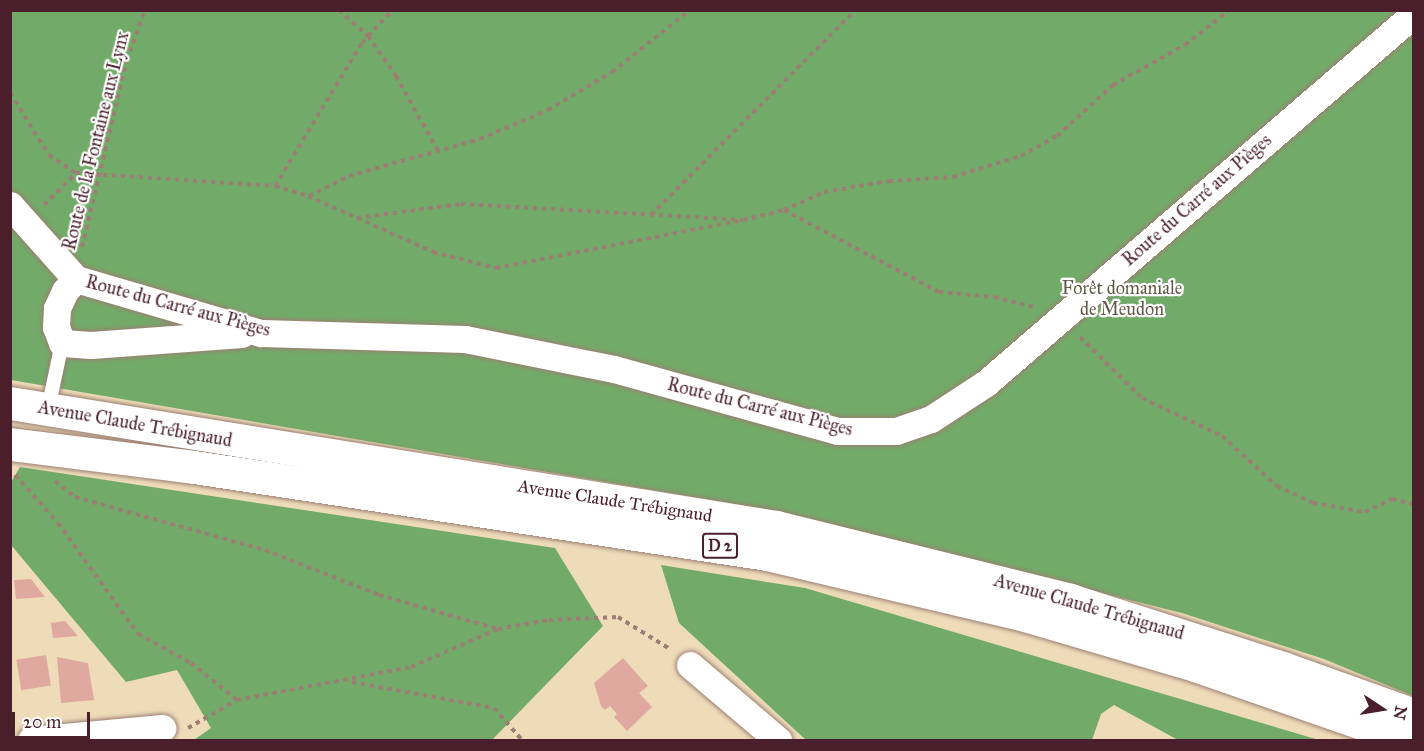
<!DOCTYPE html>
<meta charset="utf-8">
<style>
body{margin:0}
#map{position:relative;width:1424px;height:751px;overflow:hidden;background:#eedcb9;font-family:"IM FELL Great Primer",serif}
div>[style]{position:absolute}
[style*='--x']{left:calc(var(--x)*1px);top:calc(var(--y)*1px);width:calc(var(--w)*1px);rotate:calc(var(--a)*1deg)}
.forest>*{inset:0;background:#72ab69}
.building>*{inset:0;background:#e0a9a0;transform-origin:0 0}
.path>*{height:4px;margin-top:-2px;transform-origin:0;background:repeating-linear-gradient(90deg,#9c7e72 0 4.5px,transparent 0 9px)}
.roads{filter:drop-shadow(0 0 2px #9c7e72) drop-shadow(0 0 2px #9c7e72)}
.service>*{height:14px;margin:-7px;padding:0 7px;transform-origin:7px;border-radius:7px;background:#fff}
.minor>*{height:27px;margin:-13.5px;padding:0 13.5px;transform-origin:13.5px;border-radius:13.5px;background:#fff}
.primary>*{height:33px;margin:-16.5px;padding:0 16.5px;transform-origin:16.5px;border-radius:16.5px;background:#fff}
span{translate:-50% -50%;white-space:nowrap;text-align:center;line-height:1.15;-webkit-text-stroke:4.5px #fff;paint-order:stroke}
.shield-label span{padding:2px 4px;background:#fff;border:2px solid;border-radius:4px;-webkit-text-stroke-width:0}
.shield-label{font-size:16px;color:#4a1f2b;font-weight:700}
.street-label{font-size:18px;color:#4a1f2b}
.park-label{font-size:18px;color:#615946}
.frame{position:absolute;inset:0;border:12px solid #4a1f2b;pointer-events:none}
.north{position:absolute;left:1352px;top:679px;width:60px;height:60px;-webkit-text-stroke:4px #fff;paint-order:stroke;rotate:102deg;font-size:16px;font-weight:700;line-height:24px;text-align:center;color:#4a1f2b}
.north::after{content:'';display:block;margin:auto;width:21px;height:27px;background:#4a1f2b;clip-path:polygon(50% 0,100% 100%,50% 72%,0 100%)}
.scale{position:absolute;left:12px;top:712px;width:78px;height:27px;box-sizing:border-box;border:3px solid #4a1f2b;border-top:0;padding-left:8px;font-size:18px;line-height:21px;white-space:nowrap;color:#4a1f2b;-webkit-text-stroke:4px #fff;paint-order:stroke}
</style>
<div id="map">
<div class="forest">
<div style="clip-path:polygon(10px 11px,1413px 11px,1413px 696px,1324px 659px,1182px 613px,775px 511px,11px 380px)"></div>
<div style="clip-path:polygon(20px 467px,555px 548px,603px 626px,492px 740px,194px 740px,211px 728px,177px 670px,126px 682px,11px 545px,11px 482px)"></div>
<div style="clip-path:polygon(661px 565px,805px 588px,1319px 740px,1178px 740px,1114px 705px,1101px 714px,1092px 740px,806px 740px,679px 623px)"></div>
</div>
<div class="building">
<div style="clip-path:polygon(31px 579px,45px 597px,16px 599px,14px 580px)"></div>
<div style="clip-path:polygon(65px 621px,78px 636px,53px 638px,51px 623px)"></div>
<div style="left:46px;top:655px;width:31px;height:30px;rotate:81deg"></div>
<div style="clip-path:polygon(57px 657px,88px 663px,94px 700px,61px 703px)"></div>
<div style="clip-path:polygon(623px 658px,648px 686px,639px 693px,652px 707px,627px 731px,614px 717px,617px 714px,610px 706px,605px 710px,601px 706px,594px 683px)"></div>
</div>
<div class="path">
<div style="--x:339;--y:10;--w:39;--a:42"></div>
<div style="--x:368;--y:36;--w:49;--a:55"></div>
<div style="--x:396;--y:76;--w:86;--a:60.8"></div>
<div style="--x:10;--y:93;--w:73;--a:57.8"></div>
<div style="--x:49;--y:155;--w:32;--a:34"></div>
<div style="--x:76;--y:173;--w:199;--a:3.7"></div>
<div style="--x:275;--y:186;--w:34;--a:17"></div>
<div style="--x:308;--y:196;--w:137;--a:24.1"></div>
<div style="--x:433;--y:252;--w:65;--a:14.3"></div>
<div style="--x:496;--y:268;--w:247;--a:-11"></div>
<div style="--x:275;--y:186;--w:167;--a:-58.7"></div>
<div style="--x:362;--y:43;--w:45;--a:-47.7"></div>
<div style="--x:309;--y:196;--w:45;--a:-26.6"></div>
<div style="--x:349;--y:176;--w:136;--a:-15.8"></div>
<div style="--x:480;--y:139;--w:74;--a:-23.1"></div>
<div style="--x:548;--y:110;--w:74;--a:-30.7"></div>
<div style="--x:612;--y:72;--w:100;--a:-38.5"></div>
<div style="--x:44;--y:205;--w:45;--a:-45"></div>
<div style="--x:784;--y:210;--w:175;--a:27.9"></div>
<div style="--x:939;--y:292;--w:55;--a:5.2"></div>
<div style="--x:994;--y:297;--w:41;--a:14"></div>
<div style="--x:651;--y:215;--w:289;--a:-45.1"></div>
<div style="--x:357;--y:218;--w:105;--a:-7.7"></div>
<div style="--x:461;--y:204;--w:282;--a:3.2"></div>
<div style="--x:743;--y:220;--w:42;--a:-13.7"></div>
<div style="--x:784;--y:210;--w:44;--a:-24.2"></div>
<div style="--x:824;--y:192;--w:66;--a:-9.6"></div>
<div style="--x:889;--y:181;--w:64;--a:-3.6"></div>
<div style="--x:953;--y:177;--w:71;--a:-17.2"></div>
<div style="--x:1021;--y:156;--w:41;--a:-29.1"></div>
<div style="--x:1057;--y:136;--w:76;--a:-42.3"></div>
<div style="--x:1113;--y:85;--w:82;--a:-29.1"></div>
<div style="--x:1185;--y:45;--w:56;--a:-38.5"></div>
<div style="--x:82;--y:247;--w:192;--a:-76.5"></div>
<div style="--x:127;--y:60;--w:53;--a:-70.2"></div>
<div style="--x:1080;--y:337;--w:87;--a:44.5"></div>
<div style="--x:1142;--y:398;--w:89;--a:25.4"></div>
<div style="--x:1222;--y:436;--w:74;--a:42.3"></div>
<div style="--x:1277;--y:486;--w:40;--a:25"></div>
<div style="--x:1313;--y:503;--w:53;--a:9.8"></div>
<div style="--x:1365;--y:512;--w:30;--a:-26"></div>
<div style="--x:1392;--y:499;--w:23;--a:13"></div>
<div style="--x:15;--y:475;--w:64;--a:48.1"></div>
<div style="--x:58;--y:523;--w:137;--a:54.2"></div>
<div style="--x:138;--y:634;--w:60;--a:28.7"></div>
<div style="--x:191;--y:663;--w:59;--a:38.8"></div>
<div style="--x:55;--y:481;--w:26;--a:39"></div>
<div style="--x:75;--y:497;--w:197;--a:15.6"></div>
<div style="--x:265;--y:550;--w:123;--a:21.5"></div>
<div style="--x:379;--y:595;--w:124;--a:15.9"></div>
<div style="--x:352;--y:682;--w:144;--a:10.4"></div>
<div style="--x:494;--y:708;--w:43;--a:48.8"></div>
<div style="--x:188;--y:728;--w:56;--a:-29.7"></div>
<div style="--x:237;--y:700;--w:177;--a:-10.7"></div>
<div style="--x:411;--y:667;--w:95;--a:-23.6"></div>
<div style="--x:498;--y:629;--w:52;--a:-10"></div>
<div style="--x:549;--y:620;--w:69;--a:-2.5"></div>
<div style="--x:618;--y:617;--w:61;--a:31.6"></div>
</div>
<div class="roads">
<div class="service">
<div style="--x:48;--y:409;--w:67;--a:-78"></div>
</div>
<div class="minor">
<div style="--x:10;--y:205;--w:99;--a:48.3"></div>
<div style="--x:76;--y:279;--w:193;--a:16.3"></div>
<div style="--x:261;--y:333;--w:204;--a:1.7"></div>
<div style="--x:465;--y:339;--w:152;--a:11.4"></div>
<div style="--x:614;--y:369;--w:232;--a:15.5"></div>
<div style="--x:838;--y:431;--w:58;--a:0"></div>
<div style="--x:896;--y:431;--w:37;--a:-19"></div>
<div style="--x:931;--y:419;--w:66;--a:-33.2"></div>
<div style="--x:986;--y:383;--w:565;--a:-40.77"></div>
<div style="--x:76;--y:279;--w:16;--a:133"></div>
<div style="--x:65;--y:291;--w:19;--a:115"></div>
<div style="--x:57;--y:308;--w:19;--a:93"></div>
<div style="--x:56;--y:327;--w:17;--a:69"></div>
<div style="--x:62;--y:343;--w:29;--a:4"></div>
<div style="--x:91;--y:345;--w:151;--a:-4.2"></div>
<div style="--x:690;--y:665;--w:116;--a:40.4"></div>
<div style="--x:31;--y:740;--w:132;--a:-5.2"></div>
</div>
<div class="primary">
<div style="--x:10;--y:403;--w:776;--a:9.2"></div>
<div style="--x:776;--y:527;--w:303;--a:13.9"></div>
<div style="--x:1070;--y:600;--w:224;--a:17.7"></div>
<div style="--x:1283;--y:668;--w:139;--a:19.7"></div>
<div style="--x:10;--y:444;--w:185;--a:7.1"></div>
<div style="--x:194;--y:467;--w:580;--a:8.63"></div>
<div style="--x:767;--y:554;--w:265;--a:13.3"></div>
<div style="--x:1025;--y:615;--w:180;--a:16.4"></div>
<div style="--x:1198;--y:666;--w:225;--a:19.2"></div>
</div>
</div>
<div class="shield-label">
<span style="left:720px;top:546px">D 2</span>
</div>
<div class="street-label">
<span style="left:96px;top:141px;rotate:-76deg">Route de la Fontaine aux Lynx</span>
<span style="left:1197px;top:200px;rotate:-41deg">Route du Carré aux Pièges</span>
<span style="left:178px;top:306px;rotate:15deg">Route du Carré aux Pièges</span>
<span style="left:760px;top:407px;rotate:14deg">Route du Carré aux Pièges</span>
<span style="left:135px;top:424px;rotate:10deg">Avenue Claude Trébignaud</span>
<span style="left:615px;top:501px;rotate:9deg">Avenue Claude Trébignaud</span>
<span style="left:1089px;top:607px;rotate:16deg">Avenue Claude Trébignaud</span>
</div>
<div class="park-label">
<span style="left:1122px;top:299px">Forêt domaniale<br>de Meudon</span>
</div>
<div class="frame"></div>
<div class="north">N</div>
<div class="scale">20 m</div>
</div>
